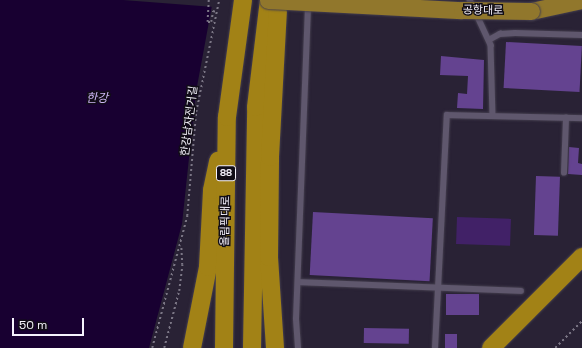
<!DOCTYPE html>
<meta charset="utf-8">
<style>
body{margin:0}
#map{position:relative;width:582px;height:348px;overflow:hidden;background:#292235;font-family:"Space Grotesk","Noto Sans KR",sans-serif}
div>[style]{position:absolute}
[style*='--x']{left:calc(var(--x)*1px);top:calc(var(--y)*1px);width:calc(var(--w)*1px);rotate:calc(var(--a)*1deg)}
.green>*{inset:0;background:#412167;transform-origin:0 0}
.water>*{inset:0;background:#180031}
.pier>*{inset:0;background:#292235}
.building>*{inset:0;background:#644390;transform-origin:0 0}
.path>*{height:1.5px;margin-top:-0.75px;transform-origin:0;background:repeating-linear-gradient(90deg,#7c7786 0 2px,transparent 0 5px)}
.roads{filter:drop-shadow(0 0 1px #443e4e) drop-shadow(0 0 1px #443e4e)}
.service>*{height:5.5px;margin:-2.75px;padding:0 2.75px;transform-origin:2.75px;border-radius:2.75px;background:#5f576d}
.primary>*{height:17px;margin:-8.5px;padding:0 8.5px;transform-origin:8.5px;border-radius:8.5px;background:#91772c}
.trunk>*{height:18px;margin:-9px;padding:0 9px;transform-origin:9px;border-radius:9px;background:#a28216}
.bridges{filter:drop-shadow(0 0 1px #443e4e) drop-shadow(0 0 1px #443e4e)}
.primary-bridge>*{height:17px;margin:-8.5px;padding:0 8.5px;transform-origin:8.5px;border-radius:8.5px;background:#91772c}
span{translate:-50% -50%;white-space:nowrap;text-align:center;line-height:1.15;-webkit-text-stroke:3px #110d16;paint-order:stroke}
.shield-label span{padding:1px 3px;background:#110d16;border:1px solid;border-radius:3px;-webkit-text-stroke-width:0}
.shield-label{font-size:10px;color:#f6f3fd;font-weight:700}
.street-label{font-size:11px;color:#f6f3fd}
.water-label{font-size:12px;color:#cdb6f6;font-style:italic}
.scale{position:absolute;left:12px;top:318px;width:72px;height:18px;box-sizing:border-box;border:2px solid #f6f3fd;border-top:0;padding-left:5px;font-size:12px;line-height:14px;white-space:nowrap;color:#f6f3fd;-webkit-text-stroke:3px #110d16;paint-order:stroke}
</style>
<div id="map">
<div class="green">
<div style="left:457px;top:217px;width:54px;height:27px;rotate:2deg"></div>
</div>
<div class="water">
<div style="clip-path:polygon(0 0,213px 0,196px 92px,182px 224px,149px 348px,0 348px)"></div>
</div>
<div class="pier">
<div style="clip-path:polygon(123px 0,215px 0,214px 7px)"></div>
</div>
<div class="building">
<div style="left:506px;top:42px;width:76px;height:46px;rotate:3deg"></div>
<div style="clip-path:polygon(441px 56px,484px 60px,483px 109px,457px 108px,458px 93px,467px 94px,468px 76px,440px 75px)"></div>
<div style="clip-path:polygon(569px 147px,579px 148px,578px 163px,582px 164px,582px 175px,568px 174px)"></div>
<div style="left:536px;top:176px;width:24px;height:59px;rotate:2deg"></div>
<div style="left:313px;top:212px;width:120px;height:63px;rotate:3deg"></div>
<div style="left:446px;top:294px;width:33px;height:21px"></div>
<div style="left:364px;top:328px;width:45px;height:15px;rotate:1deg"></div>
<div style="left:445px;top:334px;width:12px;height:14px"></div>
</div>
<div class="path">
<div style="--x:209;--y:0;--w:22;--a:93"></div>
<div style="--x:208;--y:22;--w:3;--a:0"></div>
<div style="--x:211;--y:22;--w:11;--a:-80"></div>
<div style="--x:213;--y:11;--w:3;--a:18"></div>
<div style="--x:152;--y:348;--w:137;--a:-75.1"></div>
<div style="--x:187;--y:216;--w:104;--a:-85.1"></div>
<div style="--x:196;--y:112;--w:114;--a:-78.4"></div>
<div style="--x:164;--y:348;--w:59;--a:-75.3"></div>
<div style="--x:179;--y:291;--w:26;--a:-83"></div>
<div style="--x:182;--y:265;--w:18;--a:-93"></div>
<div style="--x:555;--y:348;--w:38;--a:-45"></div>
</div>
<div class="roads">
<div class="service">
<div style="--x:470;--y:0;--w:50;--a:65"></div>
<div style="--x:491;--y:45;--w:70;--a:88.4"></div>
<div style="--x:489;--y:40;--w:13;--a:-29"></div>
<div style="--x:500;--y:34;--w:15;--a:-4"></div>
<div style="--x:515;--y:33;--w:67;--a:1.7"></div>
<div style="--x:564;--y:173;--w:55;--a:-87.9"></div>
<div style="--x:299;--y:282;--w:222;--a:2.3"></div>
<div style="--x:298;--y:348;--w:29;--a:-94"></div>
<div style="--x:296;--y:319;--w:314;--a:-87.8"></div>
<div style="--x:435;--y:348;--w:233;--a:-87.1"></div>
<div style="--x:447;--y:115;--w:135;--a:1.3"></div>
</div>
<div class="primary">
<div style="--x:531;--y:11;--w:52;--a:-12.2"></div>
</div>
<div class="trunk">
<div style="--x:192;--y:348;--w:83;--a:-78.8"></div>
<div style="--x:208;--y:267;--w:77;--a:-87"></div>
<div style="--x:212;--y:190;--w:30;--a:-78"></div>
<div style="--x:224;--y:348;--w:231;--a:-89.3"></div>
<div style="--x:227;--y:117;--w:118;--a:-82.2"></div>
<div style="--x:252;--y:348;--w:241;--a:-89"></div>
<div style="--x:256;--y:107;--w:108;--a:-83.1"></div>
<div style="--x:275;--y:348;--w:91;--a:-93.8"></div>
<div style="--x:269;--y:257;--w:100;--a:-89.4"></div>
<div style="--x:270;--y:157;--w:146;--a:-86.9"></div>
<div style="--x:491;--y:348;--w:129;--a:-45"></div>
</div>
</div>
<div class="bridges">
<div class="primary-bridge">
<div style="--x:268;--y:0;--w:194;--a:3"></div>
<div style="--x:462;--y:10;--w:69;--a:0.8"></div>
</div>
</div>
<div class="shield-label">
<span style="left:226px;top:173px">88</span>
</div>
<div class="street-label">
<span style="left:483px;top:10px;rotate:1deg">공항대로</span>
<span style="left:189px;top:121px;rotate:-83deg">한강남자전거길</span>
<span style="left:225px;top:221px;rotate:-89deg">올림픽대로</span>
</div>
<div class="water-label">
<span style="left:97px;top:99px">한강</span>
</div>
<div class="scale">50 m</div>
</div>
